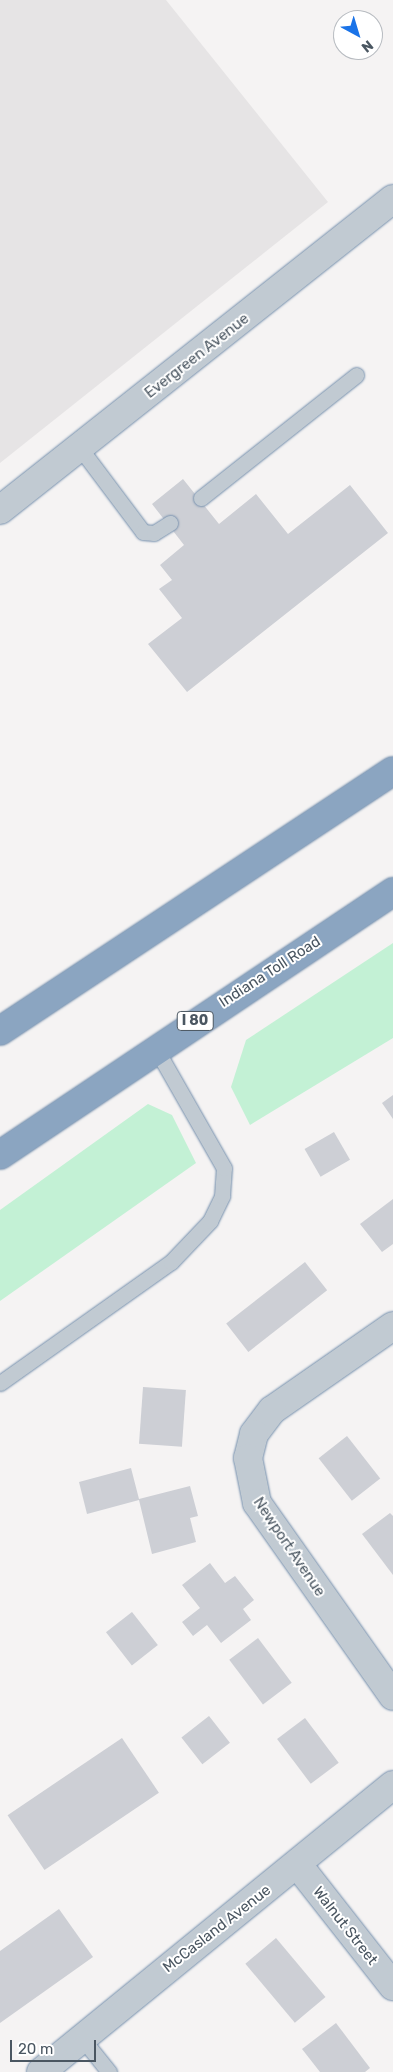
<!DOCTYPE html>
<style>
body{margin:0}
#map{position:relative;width:393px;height:2072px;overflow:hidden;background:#f5f3f3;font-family:Rubik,sans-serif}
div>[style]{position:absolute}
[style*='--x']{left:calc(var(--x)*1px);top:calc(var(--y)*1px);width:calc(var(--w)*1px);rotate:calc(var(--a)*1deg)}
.education>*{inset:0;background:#e6e4e5}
.green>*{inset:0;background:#c3f1d5}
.building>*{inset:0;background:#cdcfd5;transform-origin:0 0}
.roads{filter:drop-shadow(0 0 1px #7690ad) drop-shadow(0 0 1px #7690ad)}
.lane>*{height:15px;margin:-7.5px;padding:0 7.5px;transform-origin:7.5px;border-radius:7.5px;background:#c1cad2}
.street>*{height:28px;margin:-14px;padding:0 14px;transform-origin:14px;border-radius:14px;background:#c1cad2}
.highway>*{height:28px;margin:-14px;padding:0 14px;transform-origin:14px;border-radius:14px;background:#8ba5c1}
span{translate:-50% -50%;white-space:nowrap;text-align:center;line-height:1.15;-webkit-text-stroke:4px #fff;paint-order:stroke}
.shield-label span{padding:1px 4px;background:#fff;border:1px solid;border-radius:4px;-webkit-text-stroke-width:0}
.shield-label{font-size:14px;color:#4a5661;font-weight:700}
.street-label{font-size:15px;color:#4a5661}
.north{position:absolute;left:333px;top:10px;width:50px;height:50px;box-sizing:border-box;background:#fff;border:1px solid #b7bbc0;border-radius:50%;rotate:141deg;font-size:14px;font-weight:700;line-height:20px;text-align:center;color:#4a5661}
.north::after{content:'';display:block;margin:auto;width:18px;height:22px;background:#1a73e8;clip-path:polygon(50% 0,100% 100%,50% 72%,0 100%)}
.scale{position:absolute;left:10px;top:2040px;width:86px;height:22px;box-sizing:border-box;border:2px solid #4a5661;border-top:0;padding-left:6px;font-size:15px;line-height:18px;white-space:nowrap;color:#4a5661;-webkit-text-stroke:4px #fff;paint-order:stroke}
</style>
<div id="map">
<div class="education">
<div style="clip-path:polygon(0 0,166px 0,328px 202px,0 463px)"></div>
</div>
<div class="green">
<div style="clip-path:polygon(393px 943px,393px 1038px,250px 1125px,231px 1087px,246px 1040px)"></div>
<div style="clip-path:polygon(148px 1104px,172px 1115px,196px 1163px,0 1301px,0 1210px)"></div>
</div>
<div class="building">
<div style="clip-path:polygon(183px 479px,219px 524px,256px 494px,288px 534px,350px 485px,388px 533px,187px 692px,148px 644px,182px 618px,159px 589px,172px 580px,160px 565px,184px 545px,152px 504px)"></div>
<div style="clip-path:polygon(393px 1095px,393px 1119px,382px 1103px)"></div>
<div style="left:334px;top:1132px;width:32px;height:34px;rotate:60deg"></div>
<div style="clip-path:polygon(393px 1199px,393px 1244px,382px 1252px,360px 1224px)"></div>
<div style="left:305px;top:1262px;width:36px;height:100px;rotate:52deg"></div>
<div style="left:143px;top:1387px;width:43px;height:57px;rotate:4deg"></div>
<div style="left:347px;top:1436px;width:54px;height:36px;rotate:52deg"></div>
<div style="clip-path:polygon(131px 1468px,139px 1499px,190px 1486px,198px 1516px,190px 1518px,196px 1542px,152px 1554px,139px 1500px,87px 1514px,79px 1482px)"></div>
<div style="clip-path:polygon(390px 1513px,393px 1516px,393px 1575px,362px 1534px)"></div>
<div style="clip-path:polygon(210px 1563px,225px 1583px,235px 1576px,254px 1600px,243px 1609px,251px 1620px,221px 1643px,207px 1625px,193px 1636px,182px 1622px,200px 1608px,182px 1585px)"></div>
<div style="left:132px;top:1612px;width:42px;height:33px;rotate:52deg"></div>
<div style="left:258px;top:1638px;width:56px;height:36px;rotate:53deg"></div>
<div style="left:209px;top:1716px;width:34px;height:35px;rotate:52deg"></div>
<div style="left:305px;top:1718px;width:56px;height:35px;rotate:53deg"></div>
<div style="left:122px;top:1738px;width:66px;height:138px;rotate:56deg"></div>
<div style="clip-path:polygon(59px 1909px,93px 1957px,0 2023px,0 1951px)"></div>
<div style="left:276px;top:1938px;width:77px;height:40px;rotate:50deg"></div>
<div style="clip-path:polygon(336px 2023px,370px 2068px,365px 2072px,320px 2072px,302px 2049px)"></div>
</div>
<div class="roads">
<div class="lane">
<div style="--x:80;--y:448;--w:105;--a:53.1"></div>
<div style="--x:143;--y:532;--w:11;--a:5"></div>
<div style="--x:154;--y:533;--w:19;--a:-32"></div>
<div style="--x:201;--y:498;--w:198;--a:-38.4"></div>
<div style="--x:0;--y:1383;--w:209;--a:-35.3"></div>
<div style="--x:171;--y:1262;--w:57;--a:-46.4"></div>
<div style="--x:210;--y:1221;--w:28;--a:-64"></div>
<div style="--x:222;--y:1196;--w:28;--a:-86"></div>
<div style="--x:224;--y:1168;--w:139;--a:-119.7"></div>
<div style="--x:81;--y:2037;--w:45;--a:51.3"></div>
</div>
<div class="street">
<div style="--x:0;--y:510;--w:501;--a:-38.36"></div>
<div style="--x:393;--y:1326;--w:147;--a:145.2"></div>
<div style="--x:272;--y:1410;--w:30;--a:127"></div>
<div style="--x:254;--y:1434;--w:25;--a:104"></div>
<div style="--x:248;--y:1458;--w:46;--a:78.7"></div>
<div style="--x:257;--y:1503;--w:236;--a:54.8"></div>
<div style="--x:298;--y:1865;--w:154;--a:51.9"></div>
<div style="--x:41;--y:2072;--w:454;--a:-39.2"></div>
</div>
<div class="highway">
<div style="--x:0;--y:1031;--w:471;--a:-33.5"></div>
<div style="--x:0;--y:1155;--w:473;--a:-33.8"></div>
</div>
</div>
<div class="shield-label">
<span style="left:195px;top:1021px">I 80</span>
</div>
<div class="street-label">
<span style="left:197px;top:356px;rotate:-38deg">Evergreen Avenue</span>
<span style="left:270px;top:972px;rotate:-33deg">Indiana Toll Road</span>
<span style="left:289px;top:1547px;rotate:56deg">Newport Avenue</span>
<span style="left:345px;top:1926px;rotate:52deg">Walnut Street</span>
<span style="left:217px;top:1929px;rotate:-38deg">McCasland Avenue</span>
</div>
<div class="north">N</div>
<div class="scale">20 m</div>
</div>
